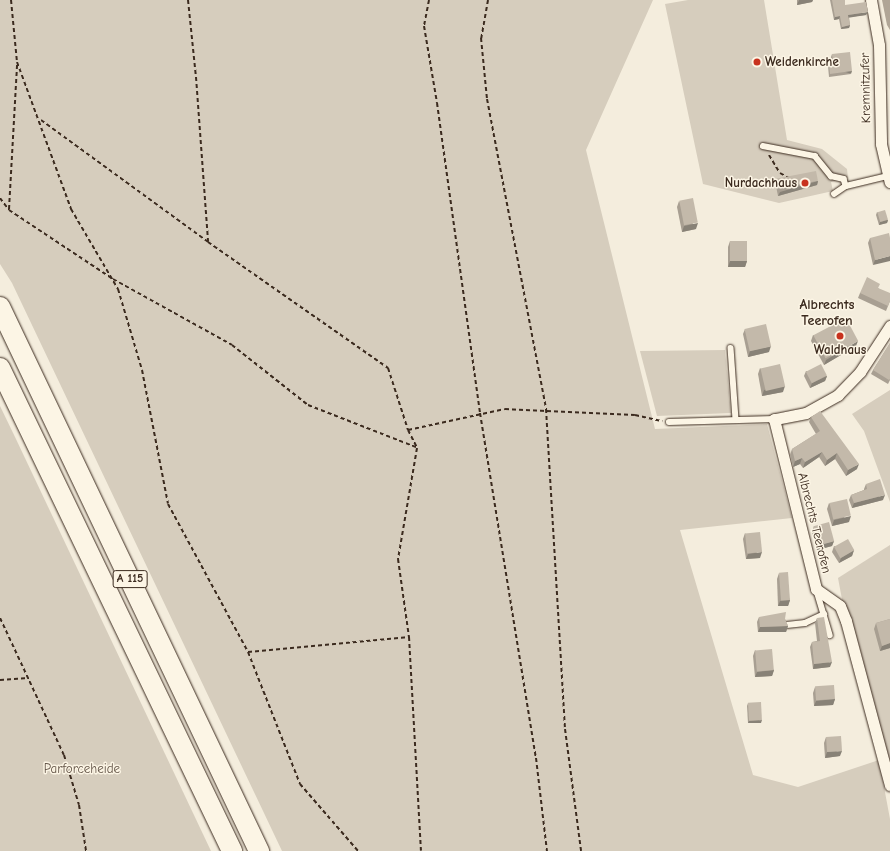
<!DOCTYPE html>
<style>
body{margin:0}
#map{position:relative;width:890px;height:851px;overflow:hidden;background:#f4eddd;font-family:"Comic Neue",sans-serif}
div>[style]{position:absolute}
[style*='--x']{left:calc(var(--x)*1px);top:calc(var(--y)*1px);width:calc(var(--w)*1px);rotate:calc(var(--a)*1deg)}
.green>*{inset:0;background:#d6cdbd}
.water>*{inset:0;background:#b0a596}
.path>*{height:2px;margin-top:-1px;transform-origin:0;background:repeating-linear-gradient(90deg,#3b2a1e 0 4px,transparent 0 7px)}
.roads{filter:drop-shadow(0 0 1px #3b2a1e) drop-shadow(0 0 1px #3b2a1e)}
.lane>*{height:5.5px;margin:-2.75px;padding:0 2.75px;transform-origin:2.75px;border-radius:2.75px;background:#fcf5e5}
.street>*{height:11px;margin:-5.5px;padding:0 5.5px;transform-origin:5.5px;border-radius:5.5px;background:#fcf5e5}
.highway>*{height:20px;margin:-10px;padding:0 10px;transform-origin:10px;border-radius:10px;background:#fcf5e5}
.wall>*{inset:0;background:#a89f92}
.shaded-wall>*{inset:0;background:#888277;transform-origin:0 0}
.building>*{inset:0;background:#c3b9aa;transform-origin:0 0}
.dots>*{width:11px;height:11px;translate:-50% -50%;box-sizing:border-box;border:2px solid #fcf5e5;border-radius:50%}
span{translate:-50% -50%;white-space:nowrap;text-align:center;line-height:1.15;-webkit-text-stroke:3px #fcf5e5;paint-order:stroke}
.shield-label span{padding:1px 3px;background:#fcf5e5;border:1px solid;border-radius:3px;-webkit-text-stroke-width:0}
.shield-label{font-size:12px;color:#3b2a1e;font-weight:700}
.poi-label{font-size:13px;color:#3b2a1e;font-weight:700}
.left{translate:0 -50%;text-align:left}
.right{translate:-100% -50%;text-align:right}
.street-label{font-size:13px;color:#3b2a1e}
.park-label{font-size:13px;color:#625346}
.neighbourhood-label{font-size:14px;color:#3b2a1e;font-weight:700}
</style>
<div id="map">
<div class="green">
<div style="clip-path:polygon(0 0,653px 0,586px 150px,655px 429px,767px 424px,792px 518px,680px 530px,753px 775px,798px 787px,879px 760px,890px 819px,890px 851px,282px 851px,12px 283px,0 264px)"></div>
<div style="clip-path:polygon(688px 0,764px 0,787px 140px,822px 149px,847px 169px,848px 178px,831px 182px,833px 191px,779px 203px,703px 184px,665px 4px)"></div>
<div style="clip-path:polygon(725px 350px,731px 413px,657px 416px,640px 351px)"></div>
<div style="clip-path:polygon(890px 390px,890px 502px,864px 431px,852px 414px)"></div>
<div style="clip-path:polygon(0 406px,15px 437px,211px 851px,0 851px)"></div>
<div style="clip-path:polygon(890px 545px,890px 785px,846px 621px,838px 578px)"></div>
</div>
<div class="water">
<div style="clip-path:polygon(882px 0,890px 0,890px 30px,887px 25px)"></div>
</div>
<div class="path">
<div style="--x:11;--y:0;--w:62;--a:84.5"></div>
<div style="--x:17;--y:62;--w:157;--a:69.8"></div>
<div style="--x:71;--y:209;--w:93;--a:59.6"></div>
<div style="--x:118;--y:289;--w:84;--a:73.5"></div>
<div style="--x:142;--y:370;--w:136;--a:79"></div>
<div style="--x:168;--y:504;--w:168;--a:61.6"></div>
<div style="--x:248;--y:652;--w:142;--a:68.5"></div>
<div style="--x:300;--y:784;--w:89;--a:49.1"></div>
<div style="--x:188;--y:0;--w:77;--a:84.1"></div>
<div style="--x:196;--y:77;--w:165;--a:85.8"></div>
<div style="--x:208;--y:242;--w:220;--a:35"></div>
<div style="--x:388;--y:368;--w:65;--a:72.1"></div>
<div style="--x:408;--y:430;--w:20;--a:63"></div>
<div style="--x:417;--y:448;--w:113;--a:99.7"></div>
<div style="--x:398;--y:559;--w:79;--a:82"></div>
<div style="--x:409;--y:637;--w:214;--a:86.8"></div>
<div style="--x:429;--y:0;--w:26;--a:101"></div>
<div style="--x:424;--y:26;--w:78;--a:80.4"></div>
<div style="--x:437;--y:103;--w:313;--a:82.1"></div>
<div style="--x:480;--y:413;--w:350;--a:80.8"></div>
<div style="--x:536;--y:758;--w:94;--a:83.3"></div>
<div style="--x:488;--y:0;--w:39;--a:100"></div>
<div style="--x:481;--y:38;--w:61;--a:84.4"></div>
<div style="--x:487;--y:99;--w:316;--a:79.2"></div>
<div style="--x:546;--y:409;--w:321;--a:86.6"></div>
<div style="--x:565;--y:729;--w:123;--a:82.5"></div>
<div style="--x:41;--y:120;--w:207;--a:36.1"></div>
<div style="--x:769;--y:155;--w:21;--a:59"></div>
<div style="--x:780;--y:173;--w:10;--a:29"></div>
<div style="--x:789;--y:178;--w:9;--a:-13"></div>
<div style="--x:0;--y:198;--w:15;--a:53"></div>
<div style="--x:9;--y:210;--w:125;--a:33.6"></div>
<div style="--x:113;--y:279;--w:136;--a:29"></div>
<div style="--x:232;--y:345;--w:97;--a:38.3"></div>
<div style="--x:308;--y:405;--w:116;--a:21.3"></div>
<div style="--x:9;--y:209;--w:145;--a:-86.8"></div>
<div style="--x:408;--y:430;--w:99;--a:-12.2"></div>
<div style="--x:505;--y:409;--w:130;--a:2.6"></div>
<div style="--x:635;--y:415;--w:28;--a:13"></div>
<div style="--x:0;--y:618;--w:151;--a:65"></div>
<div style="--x:64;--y:755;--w:52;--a:73.3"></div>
<div style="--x:79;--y:805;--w:47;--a:81.3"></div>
<div style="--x:248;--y:652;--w:162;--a:-5.3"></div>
<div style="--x:0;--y:680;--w:28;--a:-4"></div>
</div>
<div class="roads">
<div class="lane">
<div style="--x:763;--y:146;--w:53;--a:10.9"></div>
<div style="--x:815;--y:156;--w:26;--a:51"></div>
<div style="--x:831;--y:176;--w:13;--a:13"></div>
<div style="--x:844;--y:179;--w:7;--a:74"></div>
<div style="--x:834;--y:194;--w:14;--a:-34"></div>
<div style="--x:846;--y:186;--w:43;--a:-13.4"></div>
<div style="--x:731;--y:348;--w:72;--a:86"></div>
<div style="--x:669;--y:422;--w:105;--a:-1.6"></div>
<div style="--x:817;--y:591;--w:46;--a:73.5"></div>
<div style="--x:787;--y:625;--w:18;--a:-6"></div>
<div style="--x:805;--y:623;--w:21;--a:-25"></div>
</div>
<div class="street">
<div style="--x:871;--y:0;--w:46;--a:79.9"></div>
<div style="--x:879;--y:45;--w:99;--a:88.8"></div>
<div style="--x:881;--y:144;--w:39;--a:77"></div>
<div style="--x:890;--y:326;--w:55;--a:123.1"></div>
<div style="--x:860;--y:372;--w:32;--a:134"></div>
<div style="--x:838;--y:395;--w:37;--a:151"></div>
<div style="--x:806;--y:413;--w:33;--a:169"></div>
<div style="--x:774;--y:419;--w:175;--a:76.1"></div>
<div style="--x:816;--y:589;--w:29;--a:35"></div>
<div style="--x:840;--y:606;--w:16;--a:68"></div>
<div style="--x:846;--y:621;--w:170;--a:75"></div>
</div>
<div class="highway">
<div style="--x:0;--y:307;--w:603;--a:64.54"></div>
<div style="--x:0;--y:368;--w:536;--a:64.34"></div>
</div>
</div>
<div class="wall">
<div style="clip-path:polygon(797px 0,813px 0,812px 2px,797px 5px)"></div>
<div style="clip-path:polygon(830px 0,845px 0,845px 5px,866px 15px,849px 17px,850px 25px,849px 28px,841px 29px,839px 19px,834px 20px)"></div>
<div style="clip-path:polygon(832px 54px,851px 74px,829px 77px,828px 66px,829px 63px,831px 62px,831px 57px)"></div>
<div style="clip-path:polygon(818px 181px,817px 185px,778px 196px,776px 186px,777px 182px)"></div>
<div style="clip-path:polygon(679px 201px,696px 229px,682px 232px,677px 207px)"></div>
<div style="clip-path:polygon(877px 212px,888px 220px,887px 223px,879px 225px,876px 215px)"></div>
<div style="clip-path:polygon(870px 238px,890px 238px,873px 265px,868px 243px)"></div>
<div style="clip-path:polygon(730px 241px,747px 261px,745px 267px,728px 267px,728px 247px)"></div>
<div style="clip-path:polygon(878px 288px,890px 301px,886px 311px,858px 298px,860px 293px)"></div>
<div style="clip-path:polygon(745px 329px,769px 352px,748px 357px,743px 334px)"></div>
<div style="clip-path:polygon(813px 335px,856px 346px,824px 365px,811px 341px)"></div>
<div style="clip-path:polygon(890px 343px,890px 380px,888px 384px,871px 374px,873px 370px)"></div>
<div style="clip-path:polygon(760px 368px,783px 392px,762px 396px,758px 374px)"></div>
<div style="clip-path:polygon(806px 371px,827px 376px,825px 381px,810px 388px,804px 376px)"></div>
<div style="clip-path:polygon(811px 417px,857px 469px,846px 476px,835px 459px,825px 466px,819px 457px,803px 468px,800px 464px,793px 467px,790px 455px,792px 449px,816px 434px,809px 422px)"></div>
<div style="clip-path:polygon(866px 484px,883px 500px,852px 508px,849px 500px,851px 495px,864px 490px,864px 489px)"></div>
<div style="clip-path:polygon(829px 503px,849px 522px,832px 526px,827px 509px)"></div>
<div style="clip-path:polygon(814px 526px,834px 541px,832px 546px,817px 550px,812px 532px)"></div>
<div style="clip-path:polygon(745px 533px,760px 558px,746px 559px,743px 539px)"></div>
<div style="clip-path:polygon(834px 546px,854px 550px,852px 556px,839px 563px,832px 552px)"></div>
<div style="clip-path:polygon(779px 573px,790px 600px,788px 606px,778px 606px,777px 579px)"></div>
<div style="clip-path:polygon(759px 617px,785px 619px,788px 626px,786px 632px,758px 632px,757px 622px)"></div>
<div style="clip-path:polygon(817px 618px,830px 667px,813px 669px,810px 647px,812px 642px,817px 641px,815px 623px)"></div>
<div style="clip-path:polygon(890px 619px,890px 648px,880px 651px,874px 629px,876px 623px)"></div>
<div style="clip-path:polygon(755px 650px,774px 670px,772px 676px,755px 677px,753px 656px)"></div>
<div style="clip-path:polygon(815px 687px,835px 699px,833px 705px,814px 706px,813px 693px)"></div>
<div style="clip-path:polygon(748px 703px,761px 723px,748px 723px,747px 706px)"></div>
<div style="clip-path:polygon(826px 737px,840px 756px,825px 758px,824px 743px)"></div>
</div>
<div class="shaded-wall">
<div style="clip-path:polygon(799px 0,813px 0,812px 2px,797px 5px)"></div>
<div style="clip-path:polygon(868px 12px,866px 15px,847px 18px,848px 15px)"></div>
<div style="clip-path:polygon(840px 16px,839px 19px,834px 20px,835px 17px)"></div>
<div style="clip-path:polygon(850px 25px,849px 28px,841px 29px,842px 27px)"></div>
<div style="left:852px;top:71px;width:3px;height:22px;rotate:108deg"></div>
<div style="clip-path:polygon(818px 181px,817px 185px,778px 196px,780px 192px)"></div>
<div style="clip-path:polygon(888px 220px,887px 223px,879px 225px,880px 222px)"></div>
<div style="clip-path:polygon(698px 223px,696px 229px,682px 232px,684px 226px)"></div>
<div style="clip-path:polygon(890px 256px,890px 261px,873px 265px,875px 260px)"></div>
<div style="clip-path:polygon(730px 261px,747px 261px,745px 267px,728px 267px)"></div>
<div style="clip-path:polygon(858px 341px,856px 346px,824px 365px,826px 360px)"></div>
<div style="clip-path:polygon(771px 346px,769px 352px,748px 357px,750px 351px)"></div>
<div style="clip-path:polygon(827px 376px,825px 381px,810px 388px,812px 383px)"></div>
<div style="clip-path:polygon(785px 386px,783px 392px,762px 396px,764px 390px)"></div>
<div style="clip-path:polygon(822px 452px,819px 457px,803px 468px,805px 462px)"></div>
<div style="clip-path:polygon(837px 453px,835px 459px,825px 466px,827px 460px)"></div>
<div style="clip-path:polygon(802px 458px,800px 464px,793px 467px,795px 461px)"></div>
<div style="clip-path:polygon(859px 464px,857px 469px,846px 476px,848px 470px)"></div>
<div style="clip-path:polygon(885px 495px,883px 500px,852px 508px,854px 503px)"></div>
<div style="clip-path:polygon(851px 516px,849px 522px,832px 526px,834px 520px)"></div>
<div style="clip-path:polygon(834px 541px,832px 546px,817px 550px,819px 545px)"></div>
<div style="clip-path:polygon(854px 550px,852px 556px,839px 563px,841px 558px)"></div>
<div style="clip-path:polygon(762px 552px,760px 558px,746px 559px,748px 554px)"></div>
<div style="clip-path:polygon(790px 600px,788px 606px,778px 606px,780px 601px)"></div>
<div style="clip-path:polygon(788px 626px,786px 632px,758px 632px,760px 627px)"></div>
<div style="clip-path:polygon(890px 643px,890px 648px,880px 651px,882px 646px)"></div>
<div style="clip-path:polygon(832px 662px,830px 667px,813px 669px,814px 664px)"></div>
<div style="clip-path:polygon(774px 670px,772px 676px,755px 677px,757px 672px)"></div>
<div style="clip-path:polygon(835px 699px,833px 705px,814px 706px,816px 701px)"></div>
<div style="clip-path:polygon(762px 720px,761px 723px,748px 723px,749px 721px)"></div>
<div style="clip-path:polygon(842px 751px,840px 756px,825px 758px,827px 752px)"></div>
</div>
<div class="building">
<div style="clip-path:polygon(832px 0,845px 0,845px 5px,866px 2px,868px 12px,848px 15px,850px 25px,842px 27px,840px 16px,835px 17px)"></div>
<div style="clip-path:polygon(850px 52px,852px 71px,830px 74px,829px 63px,833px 62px,832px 54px)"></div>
<div style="left:816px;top:171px;width:10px;height:41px;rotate:79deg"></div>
<div style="left:693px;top:198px;width:25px;height:14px;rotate:79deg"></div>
<div style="left:885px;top:210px;width:10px;height:8px;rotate:73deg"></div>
<div style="clip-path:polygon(889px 233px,890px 238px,890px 256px,875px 260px,870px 238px)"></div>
<div style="left:730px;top:241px;width:17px;height:20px"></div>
<div style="clip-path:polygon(867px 277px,880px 284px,878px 288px,890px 293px,890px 301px,888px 306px,860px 293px)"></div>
<div style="left:846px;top:318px;width:26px;height:37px;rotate:62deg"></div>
<div style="left:766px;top:324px;width:23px;height:22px;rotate:77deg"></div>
<div style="clip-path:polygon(890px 343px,890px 379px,889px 380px,873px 370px)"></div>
<div style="left:780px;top:364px;width:23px;height:20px;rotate:77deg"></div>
<div style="left:821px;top:364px;width:13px;height:17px;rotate:63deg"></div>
<div style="clip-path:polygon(820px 411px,859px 464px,848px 470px,837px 453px,827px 460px,822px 452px,805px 462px,802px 458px,795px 461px,792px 449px,820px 431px,811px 417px)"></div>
<div style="clip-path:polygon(880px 479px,885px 495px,854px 503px,851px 495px,867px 489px,866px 484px)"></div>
<div style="left:847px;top:499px;width:17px;height:18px;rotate:77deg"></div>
<div style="left:829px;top:522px;width:20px;height:16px;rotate:75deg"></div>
<div style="left:760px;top:532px;width:20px;height:15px;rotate:84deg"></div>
<div style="left:848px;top:539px;width:13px;height:16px;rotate:61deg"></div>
<div style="left:788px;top:572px;width:28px;height:9px;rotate:86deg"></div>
<div style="clip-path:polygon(786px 612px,785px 619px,788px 626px,760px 627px,759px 617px)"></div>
<div style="clip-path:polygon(824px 617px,832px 662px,814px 664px,812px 642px,820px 641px,817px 618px)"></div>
<div style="clip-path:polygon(890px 619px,890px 643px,882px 646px,876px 623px)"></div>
<div style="left:772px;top:649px;width:21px;height:17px;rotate:85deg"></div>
<div style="left:834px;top:685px;width:14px;height:19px;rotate:86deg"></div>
<div style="left:761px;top:702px;width:18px;height:13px;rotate:87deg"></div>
<div style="left:841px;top:736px;width:15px;height:15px;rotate:86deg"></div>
</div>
<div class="dots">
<div style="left:757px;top:62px;background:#c8321e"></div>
<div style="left:805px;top:183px;background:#c8321e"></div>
<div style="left:840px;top:336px;background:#c8321e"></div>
</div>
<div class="shield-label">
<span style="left:130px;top:579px">A 115</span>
</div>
<div class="poi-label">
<span class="left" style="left:765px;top:62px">Weidenkirche</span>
<span class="right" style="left:797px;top:183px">Nurdachhaus</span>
<span style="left:840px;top:350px">Waldhaus</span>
</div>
<div class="street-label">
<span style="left:866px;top:88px;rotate:-91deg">Kremnitzufer</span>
<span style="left:814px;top:523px;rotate:76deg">Albrechts Teerofen</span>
</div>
<div class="park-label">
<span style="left:82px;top:769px">Parforceheide</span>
</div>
<div class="neighbourhood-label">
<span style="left:827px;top:313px">Albrechts<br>Teerofen</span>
</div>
</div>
